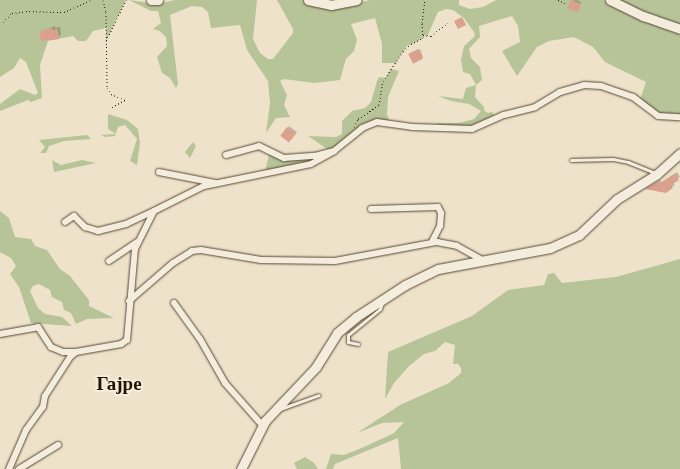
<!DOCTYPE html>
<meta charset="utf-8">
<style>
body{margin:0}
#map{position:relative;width:680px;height:469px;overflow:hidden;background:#eee3ca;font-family:"IM FELL Double Pica",serif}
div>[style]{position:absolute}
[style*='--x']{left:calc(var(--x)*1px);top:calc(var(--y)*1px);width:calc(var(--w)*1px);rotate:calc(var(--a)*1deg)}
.green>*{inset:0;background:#b7c498}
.shadow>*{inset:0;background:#0003}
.building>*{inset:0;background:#dba08e;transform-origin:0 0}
.path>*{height:1px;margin-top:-0.5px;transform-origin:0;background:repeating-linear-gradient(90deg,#231301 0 1px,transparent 0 3.5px)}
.roads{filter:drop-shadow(0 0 1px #564733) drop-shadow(0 0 1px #564733)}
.service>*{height:3px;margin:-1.5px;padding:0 1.5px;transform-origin:1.5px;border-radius:1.5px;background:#f4eddd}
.minor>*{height:6px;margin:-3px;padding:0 3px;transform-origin:3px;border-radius:3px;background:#f4eddd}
.secondary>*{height:9px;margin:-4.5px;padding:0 4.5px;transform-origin:4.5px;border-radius:4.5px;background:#f4eddd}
span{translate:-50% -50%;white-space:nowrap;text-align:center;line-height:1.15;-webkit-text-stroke:4px #f4eddd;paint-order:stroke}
.quarter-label{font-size:19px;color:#231301;font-weight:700}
</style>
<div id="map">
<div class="green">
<div style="clip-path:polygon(0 0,126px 0,106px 41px,106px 28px,93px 31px,86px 41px,78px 41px,73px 36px,48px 41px,40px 65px,42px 98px,31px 102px,28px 100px,0 111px,0 104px,20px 89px,35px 95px,38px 93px,26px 62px,20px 58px,14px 68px,0 77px)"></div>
<div style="clip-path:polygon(129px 0,157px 4px,175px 0,257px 0,253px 39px,260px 53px,268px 59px,273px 59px,293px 33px,293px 29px,277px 0,302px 0,315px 7px,331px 9px,370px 0,459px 0,459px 5px,470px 9px,483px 7px,496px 0,603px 0,680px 32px,680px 117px,663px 117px,640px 100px,646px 82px,605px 62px,593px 47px,574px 37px,549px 41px,537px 47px,517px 76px,502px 51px,520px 42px,518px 26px,512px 16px,479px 26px,480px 37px,469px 49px,471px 58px,480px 67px,482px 80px,476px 85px,475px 97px,484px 107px,484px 110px,488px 113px,492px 112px,496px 119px,479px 127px,436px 129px,437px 123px,459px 123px,474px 119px,481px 111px,469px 104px,451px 101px,438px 96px,463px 99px,466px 88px,476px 85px,470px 74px,463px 72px,461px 60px,464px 46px,475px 36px,474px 32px,464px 18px,453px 10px,446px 9px,438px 12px,427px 37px,424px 35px,422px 39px,407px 46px,396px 63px,382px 63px,382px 44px,375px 18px,351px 24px,357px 40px,354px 51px,346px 59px,340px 80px,314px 83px,284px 79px,280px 81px,287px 95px,284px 105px,290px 117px,276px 118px,266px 133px,270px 103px,268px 81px,247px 50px,240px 25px,211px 28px,208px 12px,202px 7px,192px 6px,170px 15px,178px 84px,176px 88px,170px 78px,162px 73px,157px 57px,167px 46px,166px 37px,160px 31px,153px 29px,161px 23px,158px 11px,151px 11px)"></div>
<div style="clip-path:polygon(618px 0,680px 0,680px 24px,648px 15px)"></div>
<div style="clip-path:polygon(391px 69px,399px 71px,388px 97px,387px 114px,390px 123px,372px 123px,327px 156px,264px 175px,270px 151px,281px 157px,330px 151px,308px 136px,336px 137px,342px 134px,342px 121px,352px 111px,365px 108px,371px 102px,377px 81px,379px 77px,385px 78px)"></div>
<div style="clip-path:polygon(108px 114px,127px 120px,138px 129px,140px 143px,137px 165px,130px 161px,137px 139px,125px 125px,118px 127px,115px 136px,105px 137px,101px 135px,116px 134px,108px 129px)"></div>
<div style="clip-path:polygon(87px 135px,91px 139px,64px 141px,49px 146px,46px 153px,40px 153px,45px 147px,39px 140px)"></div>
<div style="clip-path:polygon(193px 142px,196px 146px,190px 158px,185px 152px)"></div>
<div style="clip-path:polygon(52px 160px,61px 165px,82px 160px,96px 163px,54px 172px)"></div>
<div style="clip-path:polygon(0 211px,9px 218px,15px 237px,31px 239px,35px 246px,47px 250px,60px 269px,70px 276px,89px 300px,89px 306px,114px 318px,87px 319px,76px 324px,71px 313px,64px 310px,62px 302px,52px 297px,50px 290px,39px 284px,33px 286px,30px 291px,38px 308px,45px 314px,62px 317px,72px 326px,31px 323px,19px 287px,10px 274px,16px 266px,11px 258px,0 252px)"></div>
<div style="clip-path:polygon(680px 259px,680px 469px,401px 469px,398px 438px,335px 464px,333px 469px,326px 469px,331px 454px,344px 455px,364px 447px,394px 433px,404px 422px,382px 423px,357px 433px,400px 405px,449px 383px,461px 373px,461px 368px,458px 364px,453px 364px,455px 345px,445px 342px,435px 351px,424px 354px,409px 366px,394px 383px,385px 399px,388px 352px,472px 316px,508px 290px,544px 285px,548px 274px,554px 273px,562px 283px,616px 277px)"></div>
<div style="clip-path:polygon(305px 457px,314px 463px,318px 469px,297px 469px,294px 463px)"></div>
</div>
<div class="shadow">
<div style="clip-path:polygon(576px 0,581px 2px,579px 9px,572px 1px)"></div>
<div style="clip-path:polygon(55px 26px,55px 28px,60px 27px,61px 35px,59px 37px,41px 32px)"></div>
<div style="clip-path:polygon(420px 49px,423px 57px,422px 58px,411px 53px)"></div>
<div style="clip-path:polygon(289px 126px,297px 132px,291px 140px,288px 128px)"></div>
<div style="clip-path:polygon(677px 172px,680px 177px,673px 182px,675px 185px,672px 187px,648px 188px,660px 180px,662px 182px)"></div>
</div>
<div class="building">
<div style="left:571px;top:0;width:11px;height:9px;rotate:22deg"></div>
<div style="left:462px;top:17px;width:9px;height:9px;rotate:63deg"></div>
<div style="clip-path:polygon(52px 28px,53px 30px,58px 29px,59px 39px,41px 41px,39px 32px)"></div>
<div style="left:418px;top:49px;width:11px;height:11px;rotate:63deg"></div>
<div style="left:287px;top:127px;width:11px;height:11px;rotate:38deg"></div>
<div style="clip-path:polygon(674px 174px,679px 180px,671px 185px,673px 188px,666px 193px,645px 189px,657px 182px,659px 184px)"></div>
</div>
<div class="path">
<div style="--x:103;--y:0;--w:12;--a:76"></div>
<div style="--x:106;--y:12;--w:76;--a:89.2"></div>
<div style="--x:107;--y:88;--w:7;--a:56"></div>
<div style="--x:111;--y:94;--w:15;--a:23"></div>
<div style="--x:125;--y:100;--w:17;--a:152"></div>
<div style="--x:558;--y:0;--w:8;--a:23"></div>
<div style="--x:3;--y:22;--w:13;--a:-45"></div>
<div style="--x:12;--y:13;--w:17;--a:-7"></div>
<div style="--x:29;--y:11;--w:35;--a:2"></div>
<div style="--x:64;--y:12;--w:30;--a:-24"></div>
<div style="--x:423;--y:35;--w:8;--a:7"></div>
<div style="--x:431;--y:36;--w:21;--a:-39"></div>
<div style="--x:106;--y:41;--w:46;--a:-64"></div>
<div style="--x:354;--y:127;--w:9;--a:-63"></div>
<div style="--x:358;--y:119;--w:25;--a:-34"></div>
<div style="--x:379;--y:105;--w:24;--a:-81"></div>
<div style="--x:383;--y:81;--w:36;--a:-56"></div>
<div style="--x:403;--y:51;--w:11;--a:-41"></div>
<div style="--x:411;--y:44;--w:13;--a:-27"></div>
<div style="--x:423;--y:38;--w:15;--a:-94"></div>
<div style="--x:422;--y:23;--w:23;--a:-83"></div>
</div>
<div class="roads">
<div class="service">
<div style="--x:571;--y:160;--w:42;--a:-1.4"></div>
<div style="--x:613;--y:159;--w:15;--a:11"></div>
<div style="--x:628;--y:162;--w:31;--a:22"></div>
<div style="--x:358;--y:344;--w:10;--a:-169"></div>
<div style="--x:348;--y:342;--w:7;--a:-90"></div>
<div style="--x:348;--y:335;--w:41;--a:-39.1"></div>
<div style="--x:380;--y:309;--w:6;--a:-72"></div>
<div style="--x:280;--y:409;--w:41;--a:-19.7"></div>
</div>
<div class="minor">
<div style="--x:226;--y:155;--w:34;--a:-15"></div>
<div style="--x:259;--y:146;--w:28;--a:26"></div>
<div style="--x:284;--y:158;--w:31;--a:-4"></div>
<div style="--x:315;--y:156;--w:20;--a:-15"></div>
<div style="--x:334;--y:151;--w:36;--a:-39"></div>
<div style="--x:362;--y:128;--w:16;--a:-22"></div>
<div style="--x:377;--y:122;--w:35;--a:8"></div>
<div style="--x:412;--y:127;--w:60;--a:1.9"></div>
<div style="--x:472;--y:129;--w:35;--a:-24"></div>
<div style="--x:504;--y:115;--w:32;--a:-14"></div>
<div style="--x:535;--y:107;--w:29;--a:-31"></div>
<div style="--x:560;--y:92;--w:25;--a:-16"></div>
<div style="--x:584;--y:85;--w:17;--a:3"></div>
<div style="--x:601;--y:86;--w:34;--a:19"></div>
<div style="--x:633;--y:97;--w:31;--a:37"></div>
<div style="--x:658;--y:116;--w:22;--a:3"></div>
<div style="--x:159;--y:172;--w:57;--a:11.1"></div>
<div style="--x:371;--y:209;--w:67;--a:-1.7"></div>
<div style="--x:438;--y:207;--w:7;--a:63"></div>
<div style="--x:441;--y:213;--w:13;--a:94"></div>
<div style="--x:440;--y:226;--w:18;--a:117"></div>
<div style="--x:65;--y:222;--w:11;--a:-34"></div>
<div style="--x:74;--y:216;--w:16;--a:45"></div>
<div style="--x:85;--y:227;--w:14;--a:17"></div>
<div style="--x:98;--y:231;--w:29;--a:-14"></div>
<div style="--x:126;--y:224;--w:31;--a:-25"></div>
<div style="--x:109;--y:261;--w:34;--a:-34"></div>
<div style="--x:129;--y:301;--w:58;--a:-40.8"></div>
<div style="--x:173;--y:263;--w:22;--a:-32"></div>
<div style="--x:192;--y:251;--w:9;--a:-6"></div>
<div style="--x:201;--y:250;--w:61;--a:9.5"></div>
<div style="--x:261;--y:260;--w:74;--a:0.8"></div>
<div style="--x:335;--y:261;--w:104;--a:-10.6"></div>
<div style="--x:437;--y:242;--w:20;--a:11"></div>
<div style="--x:457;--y:246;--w:29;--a:29"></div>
<div style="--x:174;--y:303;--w:44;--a:54.2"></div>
<div style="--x:200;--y:339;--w:51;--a:60.4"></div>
<div style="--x:225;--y:383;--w:56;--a:48.6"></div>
<div style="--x:0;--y:334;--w:39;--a:-10"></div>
<div style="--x:38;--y:327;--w:24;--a:57"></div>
<div style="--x:51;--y:347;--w:13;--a:23"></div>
<div style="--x:63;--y:352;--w:11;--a:0"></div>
<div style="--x:9;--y:469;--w:43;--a:-66.4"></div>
<div style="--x:26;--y:430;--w:29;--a:-54"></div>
<div style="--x:43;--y:407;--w:11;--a:-80"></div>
<div style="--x:45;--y:396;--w:46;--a:-57.3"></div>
<div style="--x:70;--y:357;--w:8;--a:-40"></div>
<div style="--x:76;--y:352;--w:46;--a:-10.1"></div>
<div style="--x:121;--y:344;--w:7;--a:-34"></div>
<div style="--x:127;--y:340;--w:91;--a:-85"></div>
<div style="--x:135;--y:249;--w:42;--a:-63.4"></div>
<div style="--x:154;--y:211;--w:56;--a:-26.6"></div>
<div style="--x:204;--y:186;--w:109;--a:-11.6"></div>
<div style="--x:311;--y:164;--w:26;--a:-29"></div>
<div style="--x:19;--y:469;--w:46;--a:-31.6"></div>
</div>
<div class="secondary">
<div style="--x:151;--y:0;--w:7;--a:0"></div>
<div style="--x:308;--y:0;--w:24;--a:12"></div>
<div style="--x:331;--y:5;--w:26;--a:-11"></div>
<div style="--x:610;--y:0;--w:37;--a:26"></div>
<div style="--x:643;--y:16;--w:39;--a:19"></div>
<div style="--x:241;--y:469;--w:54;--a:-63.4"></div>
<div style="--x:265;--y:421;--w:74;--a:-46.6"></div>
<div style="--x:316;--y:367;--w:40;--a:-58"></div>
<div style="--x:337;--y:333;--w:25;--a:-40"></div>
<div style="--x:356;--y:317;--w:59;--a:-33.1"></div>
<div style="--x:405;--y:285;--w:37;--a:-26"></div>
<div style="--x:438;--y:269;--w:114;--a:-10.6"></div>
<div style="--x:550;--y:248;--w:32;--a:-24"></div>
<div style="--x:579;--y:235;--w:52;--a:-43.5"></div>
<div style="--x:617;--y:199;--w:47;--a:-32"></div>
<div style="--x:657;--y:174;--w:31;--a:-42"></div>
</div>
</div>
<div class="quarter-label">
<span style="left:119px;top:385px">Гајре</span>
</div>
</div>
